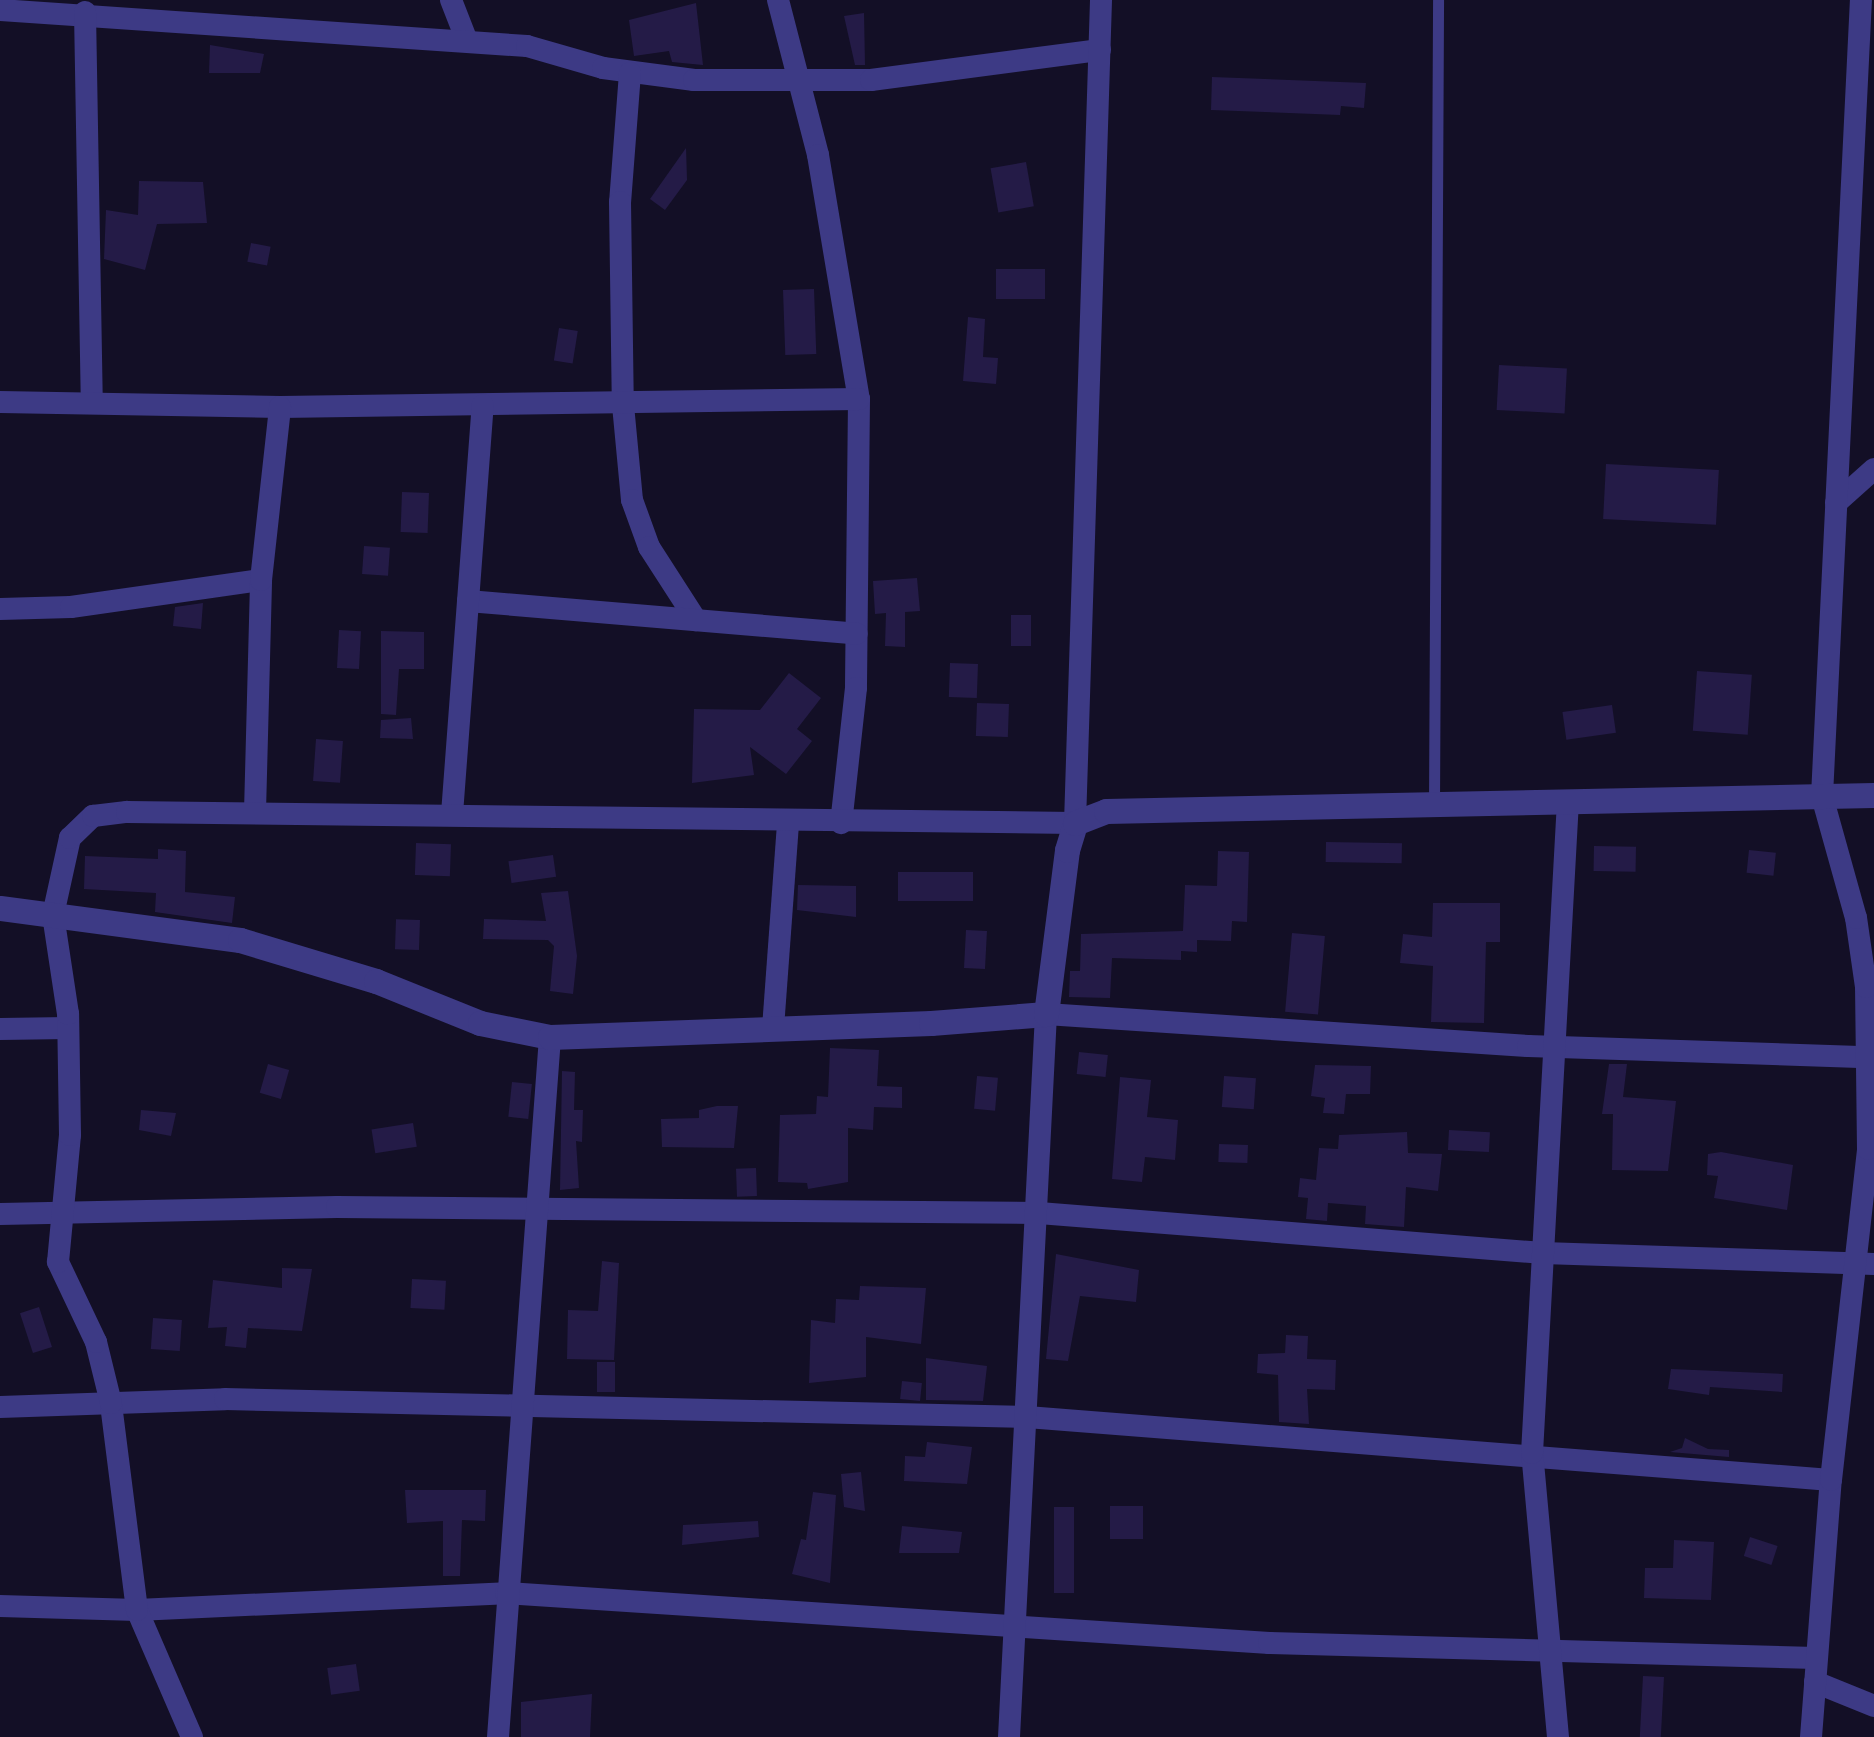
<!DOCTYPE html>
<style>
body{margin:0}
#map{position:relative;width:1874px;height:1737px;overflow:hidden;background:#130f26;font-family:"IBM Plex Sans",sans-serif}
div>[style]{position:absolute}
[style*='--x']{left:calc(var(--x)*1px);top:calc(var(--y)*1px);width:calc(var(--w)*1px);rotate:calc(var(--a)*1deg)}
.building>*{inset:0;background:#241b47;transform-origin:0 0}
.service>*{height:11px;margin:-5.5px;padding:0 5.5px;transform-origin:5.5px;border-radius:5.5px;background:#3d3a85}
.minor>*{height:22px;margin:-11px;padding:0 11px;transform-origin:11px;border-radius:11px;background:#3d3a85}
.tertiary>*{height:25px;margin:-12.5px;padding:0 12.5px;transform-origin:12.5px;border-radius:12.5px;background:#3d3a85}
span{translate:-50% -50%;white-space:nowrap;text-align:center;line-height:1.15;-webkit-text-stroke:9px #130f26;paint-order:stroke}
</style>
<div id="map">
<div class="building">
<div style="clip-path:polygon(696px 3px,703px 65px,672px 62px,669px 51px,634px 56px,629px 20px)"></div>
<div style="clip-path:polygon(864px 13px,865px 65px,855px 65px,844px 16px)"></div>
<div style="clip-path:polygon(210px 45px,264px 54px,260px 73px,209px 73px)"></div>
<div style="clip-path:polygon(1212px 77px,1366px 83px,1364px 108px,1341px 106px,1340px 115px,1211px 110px)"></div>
<div style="clip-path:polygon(686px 148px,687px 180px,665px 210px,650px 199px)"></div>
<div style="left:1026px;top:162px;width:45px;height:36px;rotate:80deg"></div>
<div style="clip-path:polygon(139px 181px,203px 182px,207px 223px,157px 224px,145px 270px,104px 259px,106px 210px,138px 215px)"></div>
<div style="left:251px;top:243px;width:20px;height:19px;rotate:11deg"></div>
<div style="left:1045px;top:269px;width:30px;height:49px;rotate:90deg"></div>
<div style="left:814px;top:289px;width:65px;height:31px;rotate:88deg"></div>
<div style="clip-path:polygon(968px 317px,985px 319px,983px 357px,998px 358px,996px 384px,963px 381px)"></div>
<div style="left:559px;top:328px;width:19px;height:33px;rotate:9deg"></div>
<div style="left:1499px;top:365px;width:68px;height:45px;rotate:3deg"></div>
<div style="left:1606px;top:464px;width:113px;height:55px;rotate:3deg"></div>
<div style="left:402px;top:492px;width:27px;height:40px;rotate:2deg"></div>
<div style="left:364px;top:546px;width:26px;height:28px;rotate:4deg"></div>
<div style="clip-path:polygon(917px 578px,920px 611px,905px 612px,905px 647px,885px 646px,886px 613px,875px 614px,873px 581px)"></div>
<div style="clip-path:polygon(203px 603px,201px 629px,173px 626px,175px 607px)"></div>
<div style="left:1011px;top:615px;width:20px;height:31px"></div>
<div style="left:339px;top:630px;width:22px;height:38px;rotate:3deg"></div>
<div style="clip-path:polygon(381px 631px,424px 632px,424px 669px,399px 669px,396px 715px,381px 714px)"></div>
<div style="left:950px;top:663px;width:28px;height:34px;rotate:2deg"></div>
<div style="left:1697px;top:671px;width:55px;height:60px;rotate:4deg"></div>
<div style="clip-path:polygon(789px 673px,821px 698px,797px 729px,812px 741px,786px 774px,750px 747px,754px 775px,692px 783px,694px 709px,760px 710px)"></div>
<div style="left:977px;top:703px;width:32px;height:33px;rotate:2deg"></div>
<div style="left:1612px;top:705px;width:28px;height:50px;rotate:82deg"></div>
<div style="clip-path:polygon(411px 718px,413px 739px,380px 738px,381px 720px)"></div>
<div style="left:316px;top:739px;width:27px;height:42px;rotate:4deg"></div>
<div style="left:1326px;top:842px;width:76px;height:20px;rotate:1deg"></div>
<div style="left:416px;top:843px;width:35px;height:32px;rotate:2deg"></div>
<div style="left:1594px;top:846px;width:42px;height:25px;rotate:1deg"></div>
<div style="clip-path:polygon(158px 849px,186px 851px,185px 892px,235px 897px,232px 923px,155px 912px,156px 893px,84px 889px,85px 856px,158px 859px)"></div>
<div style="left:1749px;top:850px;width:27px;height:23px;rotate:6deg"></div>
<div style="clip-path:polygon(1218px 851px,1249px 852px,1247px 922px,1232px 921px,1231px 941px,1197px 940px,1197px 952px,1181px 951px,1181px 960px,1112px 958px,1110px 998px,1069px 997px,1070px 971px,1080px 971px,1081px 934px,1183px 931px,1185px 885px,1217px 886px)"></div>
<div style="left:553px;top:855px;width:22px;height:45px;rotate:82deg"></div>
<div style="left:973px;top:872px;width:29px;height:75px;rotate:90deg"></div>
<div style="clip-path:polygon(798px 885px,856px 886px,856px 917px,797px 910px)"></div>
<div style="clip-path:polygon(568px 891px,577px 956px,573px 994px,550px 991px,554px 946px,548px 940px,483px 939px,484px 919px,546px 921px,541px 893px)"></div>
<div style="clip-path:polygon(1433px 903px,1500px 903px,1500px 942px,1486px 942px,1484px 1023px,1431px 1022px,1433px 966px,1400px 963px,1403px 934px,1432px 937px)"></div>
<div style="left:420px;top:920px;width:30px;height:24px;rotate:92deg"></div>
<div style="left:966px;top:930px;width:21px;height:38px;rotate:3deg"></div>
<div style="left:1292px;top:933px;width:33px;height:79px;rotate:5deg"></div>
<div style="clip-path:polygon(830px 1048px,879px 1050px,877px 1086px,902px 1087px,902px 1108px,874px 1107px,873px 1130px,848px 1128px,848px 1182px,808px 1189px,807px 1183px,778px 1182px,780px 1115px,816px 1114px,817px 1096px,828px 1097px)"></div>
<div style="left:1079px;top:1052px;width:29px;height:22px;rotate:6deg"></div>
<div style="left:268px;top:1064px;width:22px;height:30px;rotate:16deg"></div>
<div style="clip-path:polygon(1609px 1064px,1627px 1064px,1623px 1097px,1676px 1101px,1668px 1171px,1612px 1170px,1613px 1114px,1602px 1114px)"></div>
<div style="clip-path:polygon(1315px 1065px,1371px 1066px,1370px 1094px,1346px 1094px,1344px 1114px,1323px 1113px,1325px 1098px,1311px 1096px)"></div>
<div style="clip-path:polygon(562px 1071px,575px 1072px,574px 1110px,583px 1110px,582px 1142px,576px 1141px,579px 1188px,560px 1190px)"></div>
<div style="left:977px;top:1076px;width:21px;height:33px;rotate:5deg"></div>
<div style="left:1224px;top:1076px;width:32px;height:31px;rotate:4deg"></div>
<div style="clip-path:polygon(1120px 1077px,1151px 1080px,1147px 1117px,1178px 1120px,1175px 1160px,1145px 1157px,1142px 1182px,1112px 1179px)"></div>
<div style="left:512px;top:1082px;width:20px;height:35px;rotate:6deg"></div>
<div style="clip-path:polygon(717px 1106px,738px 1106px,734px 1148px,662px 1147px,661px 1119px,699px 1118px,699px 1110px)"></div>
<div style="clip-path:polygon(141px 1110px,176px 1113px,171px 1136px,139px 1130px)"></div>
<div style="left:413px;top:1123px;width:24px;height:42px;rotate:81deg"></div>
<div style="left:1449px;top:1130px;width:41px;height:20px;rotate:3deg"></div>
<div style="clip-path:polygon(1407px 1132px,1408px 1153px,1442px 1154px,1438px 1191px,1406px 1187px,1404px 1227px,1365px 1224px,1366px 1206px,1328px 1203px,1327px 1221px,1306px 1219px,1308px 1198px,1298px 1197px,1300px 1178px,1316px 1180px,1319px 1148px,1338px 1149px,1339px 1135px)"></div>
<div style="left:1219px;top:1144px;width:29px;height:18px;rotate:2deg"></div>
<div style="clip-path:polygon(1721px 1152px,1793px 1165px,1787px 1210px,1714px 1198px,1718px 1176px,1707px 1175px,1708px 1154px)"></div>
<div style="left:756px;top:1168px;width:28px;height:20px;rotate:88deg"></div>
<div style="clip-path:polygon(1056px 1254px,1139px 1270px,1136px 1302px,1080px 1296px,1068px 1361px,1046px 1359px)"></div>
<div style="clip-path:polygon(602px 1261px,619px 1263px,614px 1360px,567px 1359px,568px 1310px,598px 1311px)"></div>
<div style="clip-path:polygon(282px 1268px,312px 1269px,302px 1331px,248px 1328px,246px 1348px,225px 1346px,227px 1327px,208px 1328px,213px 1280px,282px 1288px)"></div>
<div style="left:412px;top:1279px;width:34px;height:29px;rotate:3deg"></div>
<div style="clip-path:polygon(860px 1286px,926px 1288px,921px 1344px,866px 1337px,866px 1377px,809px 1383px,811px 1320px,835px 1323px,836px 1299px,859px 1300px)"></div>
<div style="left:39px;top:1307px;width:42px;height:20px;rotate:72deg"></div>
<div style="left:153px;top:1318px;width:29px;height:31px;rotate:4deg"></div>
<div style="clip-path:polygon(1286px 1335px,1308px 1336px,1307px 1359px,1336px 1360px,1335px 1390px,1307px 1389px,1309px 1424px,1279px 1422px,1278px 1375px,1257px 1373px,1258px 1354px,1285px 1353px)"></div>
<div style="clip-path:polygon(926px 1358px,987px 1366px,983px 1401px,926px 1400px)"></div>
<div style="left:597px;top:1362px;width:18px;height:30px"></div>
<div style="clip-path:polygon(1671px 1369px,1783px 1374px,1782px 1392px,1710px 1387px,1709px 1395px,1668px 1389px)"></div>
<div style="left:902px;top:1381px;width:20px;height:18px;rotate:6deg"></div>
<div style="clip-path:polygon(1685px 1438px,1708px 1449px,1729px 1450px,1729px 1457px,1670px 1452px,1682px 1448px)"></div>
<div style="clip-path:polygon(927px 1442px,972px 1447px,967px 1484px,904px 1481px,905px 1456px,925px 1457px)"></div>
<div style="clip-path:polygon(861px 1472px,865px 1511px,844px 1507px,841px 1474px)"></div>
<div style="clip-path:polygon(405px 1490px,486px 1490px,485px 1521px,462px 1520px,460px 1576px,443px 1576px,443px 1521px,407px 1523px)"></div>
<div style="clip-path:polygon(813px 1492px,836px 1495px,830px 1583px,792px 1574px,801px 1539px,806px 1540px)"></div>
<div style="left:1110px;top:1506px;width:33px;height:33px"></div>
<div style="left:1054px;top:1507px;width:20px;height:86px"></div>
<div style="clip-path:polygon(758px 1521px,759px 1537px,682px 1545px,683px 1525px)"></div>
<div style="clip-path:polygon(902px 1526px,962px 1532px,959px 1553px,899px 1553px)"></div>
<div style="left:1750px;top:1537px;width:29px;height:20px;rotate:18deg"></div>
<div style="clip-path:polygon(1674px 1540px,1714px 1542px,1711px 1600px,1644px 1598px,1645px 1568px,1673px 1568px)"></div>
<div style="left:356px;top:1664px;width:27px;height:29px;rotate:82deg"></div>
<div style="left:1643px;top:1676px;width:21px;height:61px;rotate:3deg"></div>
<div style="clip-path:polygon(592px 1694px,590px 1737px,521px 1737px,521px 1702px)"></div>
</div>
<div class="service">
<div style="--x:1434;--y:804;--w:804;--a:-89.71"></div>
</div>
<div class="minor">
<div style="--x:451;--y:0;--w:44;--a:68.7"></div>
<div style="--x:778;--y:0;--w:160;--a:75.5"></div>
<div style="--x:818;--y:155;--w:247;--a:80.5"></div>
<div style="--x:859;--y:399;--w:289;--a:90.6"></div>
<div style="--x:856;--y:688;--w:136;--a:96.3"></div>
<div style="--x:0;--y:10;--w:528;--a:3.91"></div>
<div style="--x:527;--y:46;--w:79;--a:16.1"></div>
<div style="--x:603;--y:68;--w:92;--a:7.5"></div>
<div style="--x:694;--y:80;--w:177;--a:0"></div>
<div style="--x:871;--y:80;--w:231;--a:-7.5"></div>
<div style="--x:85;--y:12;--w:390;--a:89"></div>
<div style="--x:630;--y:73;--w:129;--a:94.4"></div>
<div style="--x:620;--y:202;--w:203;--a:89.2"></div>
<div style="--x:623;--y:405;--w:95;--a:84.6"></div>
<div style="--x:632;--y:500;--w:50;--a:70.1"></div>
<div style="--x:649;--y:547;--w:87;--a:57.2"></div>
<div style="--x:0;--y:402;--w:280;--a:1"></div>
<div style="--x:280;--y:407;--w:579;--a:-0.79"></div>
<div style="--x:1836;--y:503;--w:51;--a:-41.8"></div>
<div style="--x:468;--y:601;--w:390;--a:4.8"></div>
<div style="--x:0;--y:609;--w:71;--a:-1.6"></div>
<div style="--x:71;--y:607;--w:192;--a:-8.1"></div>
<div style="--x:255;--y:812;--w:232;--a:-88.5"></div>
<div style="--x:261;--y:580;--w:174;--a:-83.7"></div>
<div style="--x:452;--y:814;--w:410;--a:-85.7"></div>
<div style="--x:773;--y:1028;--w:207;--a:-85.8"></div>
<div style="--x:0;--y:1029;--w:68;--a:-0.8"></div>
<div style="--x:0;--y:1214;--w:337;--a:-1.2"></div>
<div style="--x:337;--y:1207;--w:702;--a:0.49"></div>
<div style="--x:1039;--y:1213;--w:506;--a:4.54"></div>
<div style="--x:1543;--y:1253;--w:331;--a:1.9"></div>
<div style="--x:0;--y:1407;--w:225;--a:-2"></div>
<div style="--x:225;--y:1399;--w:802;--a:1.29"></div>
<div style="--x:1027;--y:1417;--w:806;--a:4.48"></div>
<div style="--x:0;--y:1606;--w:137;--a:1.7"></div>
<div style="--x:137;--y:1610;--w:369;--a:-2.6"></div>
<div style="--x:506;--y:1593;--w:765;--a:3.75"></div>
<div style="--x:1269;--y:1643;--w:547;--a:1.57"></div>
<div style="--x:1815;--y:1682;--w:64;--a:22.1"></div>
<div style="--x:192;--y:1737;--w:138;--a:-113.4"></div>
<div style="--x:137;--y:1610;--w:209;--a:-97.2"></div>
<div style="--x:111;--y:1403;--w:63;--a:-103.8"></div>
<div style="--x:96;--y:1342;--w:89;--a:-115.4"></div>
<div style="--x:58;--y:1262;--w:128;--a:-84.6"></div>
<div style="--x:70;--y:1135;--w:121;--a:-90.9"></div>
<div style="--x:68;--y:1014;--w:100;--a:-98.6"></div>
<div style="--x:53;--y:915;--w:79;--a:-77.6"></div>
<div style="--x:70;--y:838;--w:32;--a:-44"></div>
<div style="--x:93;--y:816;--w:34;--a:-7"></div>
<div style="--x:127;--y:812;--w:948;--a:0.66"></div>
<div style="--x:1075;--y:823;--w:823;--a:-88.19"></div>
<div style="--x:498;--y:1737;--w:702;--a:-85.75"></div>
<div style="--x:1009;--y:1737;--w:724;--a:-87.07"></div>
<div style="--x:1046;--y:1014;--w:483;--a:3.8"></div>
<div style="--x:1528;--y:1046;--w:339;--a:1.9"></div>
<div style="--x:1558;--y:1737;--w:285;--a:-95.2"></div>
<div style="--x:1532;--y:1453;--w:653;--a:-86.84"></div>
<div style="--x:1811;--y:1737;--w:258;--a:-85.6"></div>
<div style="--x:1831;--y:1480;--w:333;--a:-83.6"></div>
<div style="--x:1868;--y:1149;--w:162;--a:-90.7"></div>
<div style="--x:1866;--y:987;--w:70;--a:-98.2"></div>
<div style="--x:1856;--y:918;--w:127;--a:-105.6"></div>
<div style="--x:1822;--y:796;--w:797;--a:-87.2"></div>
</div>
<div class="tertiary">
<div style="--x:0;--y:908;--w:242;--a:7.6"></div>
<div style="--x:240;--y:940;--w:142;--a:16.8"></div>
<div style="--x:376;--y:981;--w:112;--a:22"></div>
<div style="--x:480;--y:1023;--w:71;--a:11.3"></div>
<div style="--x:550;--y:1037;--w:381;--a:-2.1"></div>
<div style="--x:931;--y:1023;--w:115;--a:-4.5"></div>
<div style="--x:1046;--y:1014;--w:165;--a:-82.7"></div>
<div style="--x:1067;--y:850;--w:28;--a:-73"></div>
<div style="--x:1075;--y:823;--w:33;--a:-21"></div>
<div style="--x:1106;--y:811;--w:768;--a:-1.19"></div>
</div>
</div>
